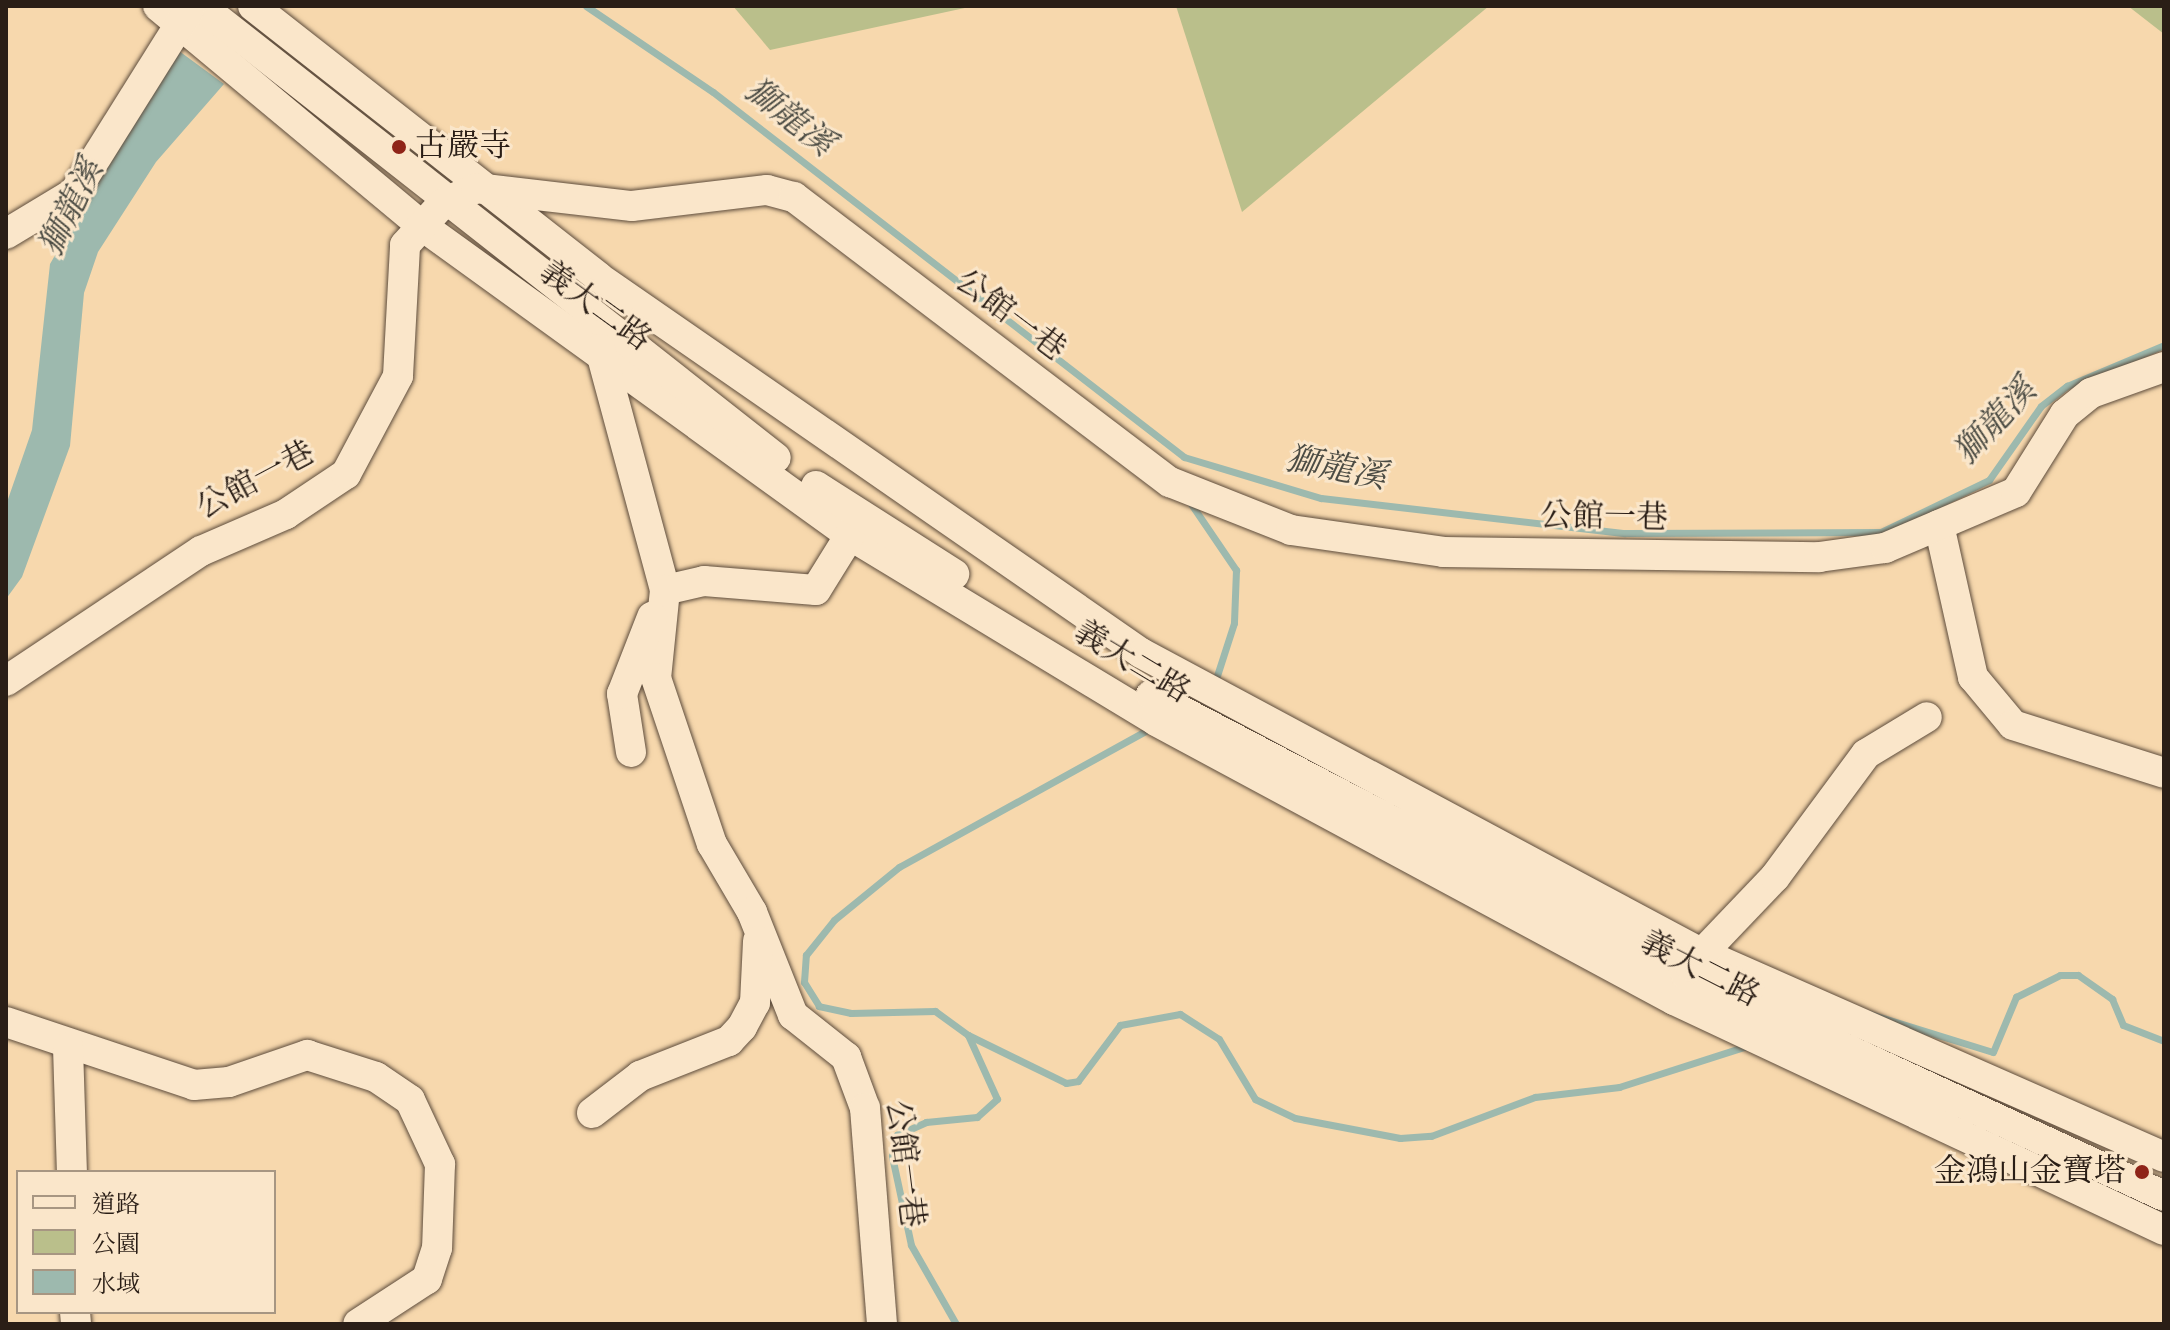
<!DOCTYPE html>
<meta charset="utf-8">
<style>
body{margin:0}
#map{position:relative;width:2170px;height:1330px;overflow:hidden;background:#f7d8ad;font-family:"IM FELL DW Pica","Noto Serif TC",serif}
div>[style]{position:absolute}
[style*='--x']{left:calc(var(--x)*1px);top:calc(var(--y)*1px);width:calc(var(--w)*1px);rotate:calc(var(--a)*1deg)}
.green>*{inset:0;background:#babf8b}
.water>*{inset:0;background:#9db9ae}
.stream>*{height:7px;margin:-3.5px;padding:0 3.5px;transform-origin:3.5px;border-radius:3.5px;background:#9db9ae}
.roads{filter:drop-shadow(0 0 2px #5d4c3c) drop-shadow(0 0 2px #5d4c3c)}
.minor>*{height:30px;margin:-15px;padding:0 15px;transform-origin:15px;border-radius:15px;background:#fae6ca}
.dots>*{width:22px;height:22px;translate:-50% -50%;box-sizing:border-box;border:4px solid #fae6ca;border-radius:50%}
span{translate:-50% -50%;white-space:nowrap;text-align:center;line-height:1.15;-webkit-text-stroke:6px #fae6ca;paint-order:stroke}
.poi-label{font-size:32px;color:#2a1e16}
.left{translate:0 -50%;text-align:left}
.right{translate:-100% -50%;text-align:right}
.street-label{font-size:32px;color:#2a1e16}
.water-label{font-size:34px;color:#4c4c44;font-style:italic}
.frame{position:absolute;inset:0;border:8px solid #2a1e16;pointer-events:none}
.legend{position:absolute;left:16px;top:1170px;width:260px;height:144px;box-sizing:border-box;background:#fae6ca;border:2px solid #a79682;margin:0;padding:10px 14px;list-style:none;font-size:24px;color:#2a1e16}
.legend li{display:flex;align-items:center;gap:16px;height:40px}
.legend b{width:40px;border:2px solid #a79682}
</style>
<div id="map">
<div class="green">
<div style="clip-path:polygon(733px 6px,974px 6px,770px 50px)"></div>
<div style="clip-path:polygon(1176px 6px,1489px 6px,1242px 212px)"></div>
<div style="clip-path:polygon(2128px 6px,2164px 6px,2164px 34px)"></div>
</div>
<div class="water">
<div style="clip-path:polygon(175px 48px,224px 84px,156px 162px,98px 252px,84px 293px,70px 446px,22px 577px,6px 599px,6px 505px,32px 430px,50px 264px)"></div>
</div>
<div class="stream">
<div style="--x:586;--y:6;--w:153;--a:34.1"></div>
<div style="--x:713;--y:92;--w:596;--a:37.77"></div>
<div style="--x:1184;--y:457;--w:143;--a:16.7"></div>
<div style="--x:1321;--y:498;--w:306;--a:6.6"></div>
<div style="--x:1625;--y:533;--w:256;--a:-0.2"></div>
<div style="--x:1881;--y:532;--w:120;--a:-25.7"></div>
<div style="--x:1989;--y:480;--w:90;--a:-54.9"></div>
<div style="--x:2041;--y:406;--w:33;--a:-38"></div>
<div style="--x:2067;--y:386;--w:105;--a:-22.9"></div>
<div style="--x:1185;--y:495;--w:91;--a:55.8"></div>
<div style="--x:1236;--y:570;--w:53;--a:92.2"></div>
<div style="--x:1234;--y:623;--w:65;--a:107.9"></div>
<div style="--x:1857;--y:1010;--w:142;--a:17.2"></div>
<div style="--x:1993;--y:1052;--w:60;--a:-67.3"></div>
<div style="--x:2016;--y:997;--w:49;--a:-26.6"></div>
<div style="--x:2060;--y:975;--w:18;--a:0"></div>
<div style="--x:2078;--y:975;--w:42;--a:35.2"></div>
<div style="--x:2112;--y:999;--w:28;--a:67"></div>
<div style="--x:2123;--y:1025;--w:44;--a:21.3"></div>
<div style="--x:968;--y:1035;--w:109;--a:26.1"></div>
<div style="--x:1066;--y:1083;--w:12;--a:-9"></div>
<div style="--x:1078;--y:1081;--w:70;--a:-53.1"></div>
<div style="--x:1120;--y:1025;--w:61;--a:-10.4"></div>
<div style="--x:1180;--y:1014;--w:46;--a:32.7"></div>
<div style="--x:1219;--y:1039;--w:70;--a:59"></div>
<div style="--x:1255;--y:1099;--w:44;--a:25.4"></div>
<div style="--x:1295;--y:1118;--w:107;--a:10.8"></div>
<div style="--x:1400;--y:1138;--w:31;--a:-4"></div>
<div style="--x:1431;--y:1136;--w:111;--a:-20.6"></div>
<div style="--x:1535;--y:1097;--w:85;--a:-6.8"></div>
<div style="--x:1619;--y:1087;--w:138;--a:-17.8"></div>
<div style="--x:956;--y:1324;--w:91;--a:-119.7"></div>
<div style="--x:911;--y:1245;--w:91;--a:-102.1"></div>
<div style="--x:892;--y:1156;--w:22;--a:-77"></div>
<div style="--x:897;--y:1135;--w:32;--a:-24"></div>
<div style="--x:926;--y:1122;--w:51;--a:-5.6"></div>
<div style="--x:977;--y:1117;--w:27;--a:-42"></div>
<div style="--x:997;--y:1099;--w:70;--a:-114.4"></div>
<div style="--x:968;--y:1035;--w:41;--a:-144"></div>
<div style="--x:935;--y:1011;--w:84;--a:178.6"></div>
<div style="--x:851;--y:1013;--w:33;--a:-168"></div>
<div style="--x:819;--y:1006;--w:28;--a:-122"></div>
<div style="--x:804;--y:982;--w:27;--a:-86"></div>
<div style="--x:806;--y:955;--w:45;--a:-51.3"></div>
<div style="--x:834;--y:920;--w:84;--a:-39.2"></div>
<div style="--x:899;--y:867;--w:288;--a:-28.9"></div>
</div>
<div class="roads">
<div class="minor">
<div style="--x:158;--y:6;--w:342;--a:39.8"></div>
<div style="--x:421;--y:225;--w:531;--a:35.88"></div>
<div style="--x:851;--y:536;--w:357;--a:31.2"></div>
<div style="--x:1156;--y:721;--w:588;--a:28.31"></div>
<div style="--x:1674;--y:1000;--w:541;--a:25.14"></div>
<div style="--x:201;--y:6;--w:731;--a:38.17"></div>
<div style="--x:253;--y:6;--w:439;--a:38.1"></div>
<div style="--x:598;--y:277;--w:660;--a:34.7"></div>
<div style="--x:1141;--y:653;--w:631;--a:28.19"></div>
<div style="--x:1697;--y:951;--w:510;--a:23.8"></div>
<div style="--x:6;--y:234;--w:79;--a:-31.1"></div>
<div style="--x:74;--y:193;--w:218;--a:-57.9"></div>
<div style="--x:600;--y:349;--w:250;--a:74.9"></div>
<div style="--x:665;--y:590;--w:40;--a:-13"></div>
<div style="--x:704;--y:581;--w:112;--a:4.6"></div>
<div style="--x:816;--y:590;--w:84;--a:-58.2"></div>
<div style="--x:816;--y:486;--w:164;--a:32.5"></div>
<div style="--x:1939;--y:525;--w:156;--a:77.4"></div>
<div style="--x:1973;--y:677;--w:62;--a:50.2"></div>
<div style="--x:2013;--y:725;--w:158;--a:17.6"></div>
<div style="--x:665;--y:590;--w:88;--a:95.8"></div>
<div style="--x:656;--y:678;--w:175;--a:71.4"></div>
<div style="--x:712;--y:844;--w:79;--a:59.5"></div>
<div style="--x:752;--y:912;--w:111;--a:68.3"></div>
<div style="--x:793;--y:1015;--w:68;--a:38.4"></div>
<div style="--x:846;--y:1057;--w:54;--a:69.6"></div>
<div style="--x:865;--y:1108;--w:217;--a:85.5"></div>
<div style="--x:6;--y:681;--w:234;--a:-33.7"></div>
<div style="--x:201;--y:551;--w:93;--a:-23.5"></div>
<div style="--x:286;--y:514;--w:72;--a:-33.7"></div>
<div style="--x:346;--y:474;--w:111;--a:-62"></div>
<div style="--x:398;--y:376;--w:131;--a:-86.9"></div>
<div style="--x:405;--y:245;--w:57;--a:-47.9"></div>
<div style="--x:443;--y:203;--w:36;--a:-24"></div>
<div style="--x:476;--y:188;--w:157;--a:6.6"></div>
<div style="--x:632;--y:206;--w:136;--a:-6.8"></div>
<div style="--x:767;--y:190;--w:28;--a:15"></div>
<div style="--x:794;--y:197;--w:472;--a:37.2"></div>
<div style="--x:1170;--y:482;--w:130;--a:21.6"></div>
<div style="--x:1291;--y:530;--w:154;--a:8.2"></div>
<div style="--x:1443;--y:552;--w:376;--a:0.8"></div>
<div style="--x:1819;--y:557;--w:67;--a:-7.8"></div>
<div style="--x:1885;--y:548;--w:142;--a:-23.1"></div>
<div style="--x:2016;--y:492;--w:92;--a:-57.9"></div>
<div style="--x:2065;--y:414;--w:33;--a:-39"></div>
<div style="--x:2091;--y:393;--w:77;--a:-19.6"></div>
<div style="--x:1151;--y:695;--w:604;--a:27.63"></div>
<div style="--x:1686;--y:975;--w:527;--a:24.81"></div>
<div style="--x:631;--y:752;--w:59;--a:-98.8"></div>
<div style="--x:622;--y:694;--w:83;--a:-68.7"></div>
<div style="--x:1690;--y:966;--w:123;--a:-46.3"></div>
<div style="--x:1775;--y:877;--w:153;--a:-53.5"></div>
<div style="--x:1866;--y:754;--w:71;--a:-31.2"></div>
<div style="--x:6;--y:1022;--w:198;--a:18.5"></div>
<div style="--x:194;--y:1085;--w:35;--a:-5"></div>
<div style="--x:229;--y:1082;--w:83;--a:-19.1"></div>
<div style="--x:307;--y:1055;--w:72;--a:17.7"></div>
<div style="--x:376;--y:1077;--w:41;--a:34.1"></div>
<div style="--x:410;--y:1100;--w:71;--a:64.9"></div>
<div style="--x:440;--y:1164;--w:84;--a:92"></div>
<div style="--x:437;--y:1248;--w:33;--a:108"></div>
<div style="--x:427;--y:1279;--w:82;--a:146.9"></div>
<div style="--x:68;--y:1047;--w:125;--a:88.2"></div>
<div style="--x:592;--y:1113;--w:61;--a:-37.6"></div>
<div style="--x:640;--y:1076;--w:96;--a:-21.5"></div>
<div style="--x:729;--y:1041;--w:19;--a:-47"></div>
<div style="--x:742;--y:1027;--w:27;--a:-62"></div>
<div style="--x:755;--y:1003;--w:62;--a:-87.2"></div>
<div style="--x:75;--y:1312;--w:12;--a:85"></div>
</div>
</div>
<div class="dots">
<div style="left:399px;top:147px;background:#8f2418"></div>
<div style="left:2142px;top:1172px;background:#8f2418"></div>
</div>
<div class="poi-label">
<span class="left" style="left:415px;top:147px">古嚴寺</span>
<span class="right" style="left:2126px;top:1172px">金鴻山金寶塔</span>
</div>
<div class="street-label">
<span style="left:595px;top:307px;rotate:36deg">義大二路</span>
<span style="left:1010px;top:316px;rotate:37deg">公館一巷</span>
<span style="left:256px;top:481px;rotate:-28deg">公館一巷</span>
<span style="left:1604px;top:518px;rotate:1deg">公館一巷</span>
<span style="left:1132px;top:663px;rotate:31deg">義大二路</span>
<span style="left:1700px;top:970px;rotate:27deg">義大二路</span>
<span style="left:904px;top:1164px;rotate:83deg">公館一巷</span>
</div>
<div class="water-label">
<span style="left:789px;top:118px;rotate:38deg">獅龍溪</span>
<span style="left:72px;top:208px;rotate:-64deg">獅龍溪</span>
<span style="left:1996px;top:422px;rotate:-47deg">獅龍溪</span>
<span style="left:1336px;top:469px;rotate:11deg">獅龍溪</span>
</div>
<div class="frame"></div>
<ul class="legend">
<li><b style="height:10px;background:#fae6ca"></b>道路</li>
<li><b style="height:22px;background:#babf8b"></b>公園</li>
<li><b style="height:22px;background:#9db9ae"></b>水域</li>
</ul>
</div>
